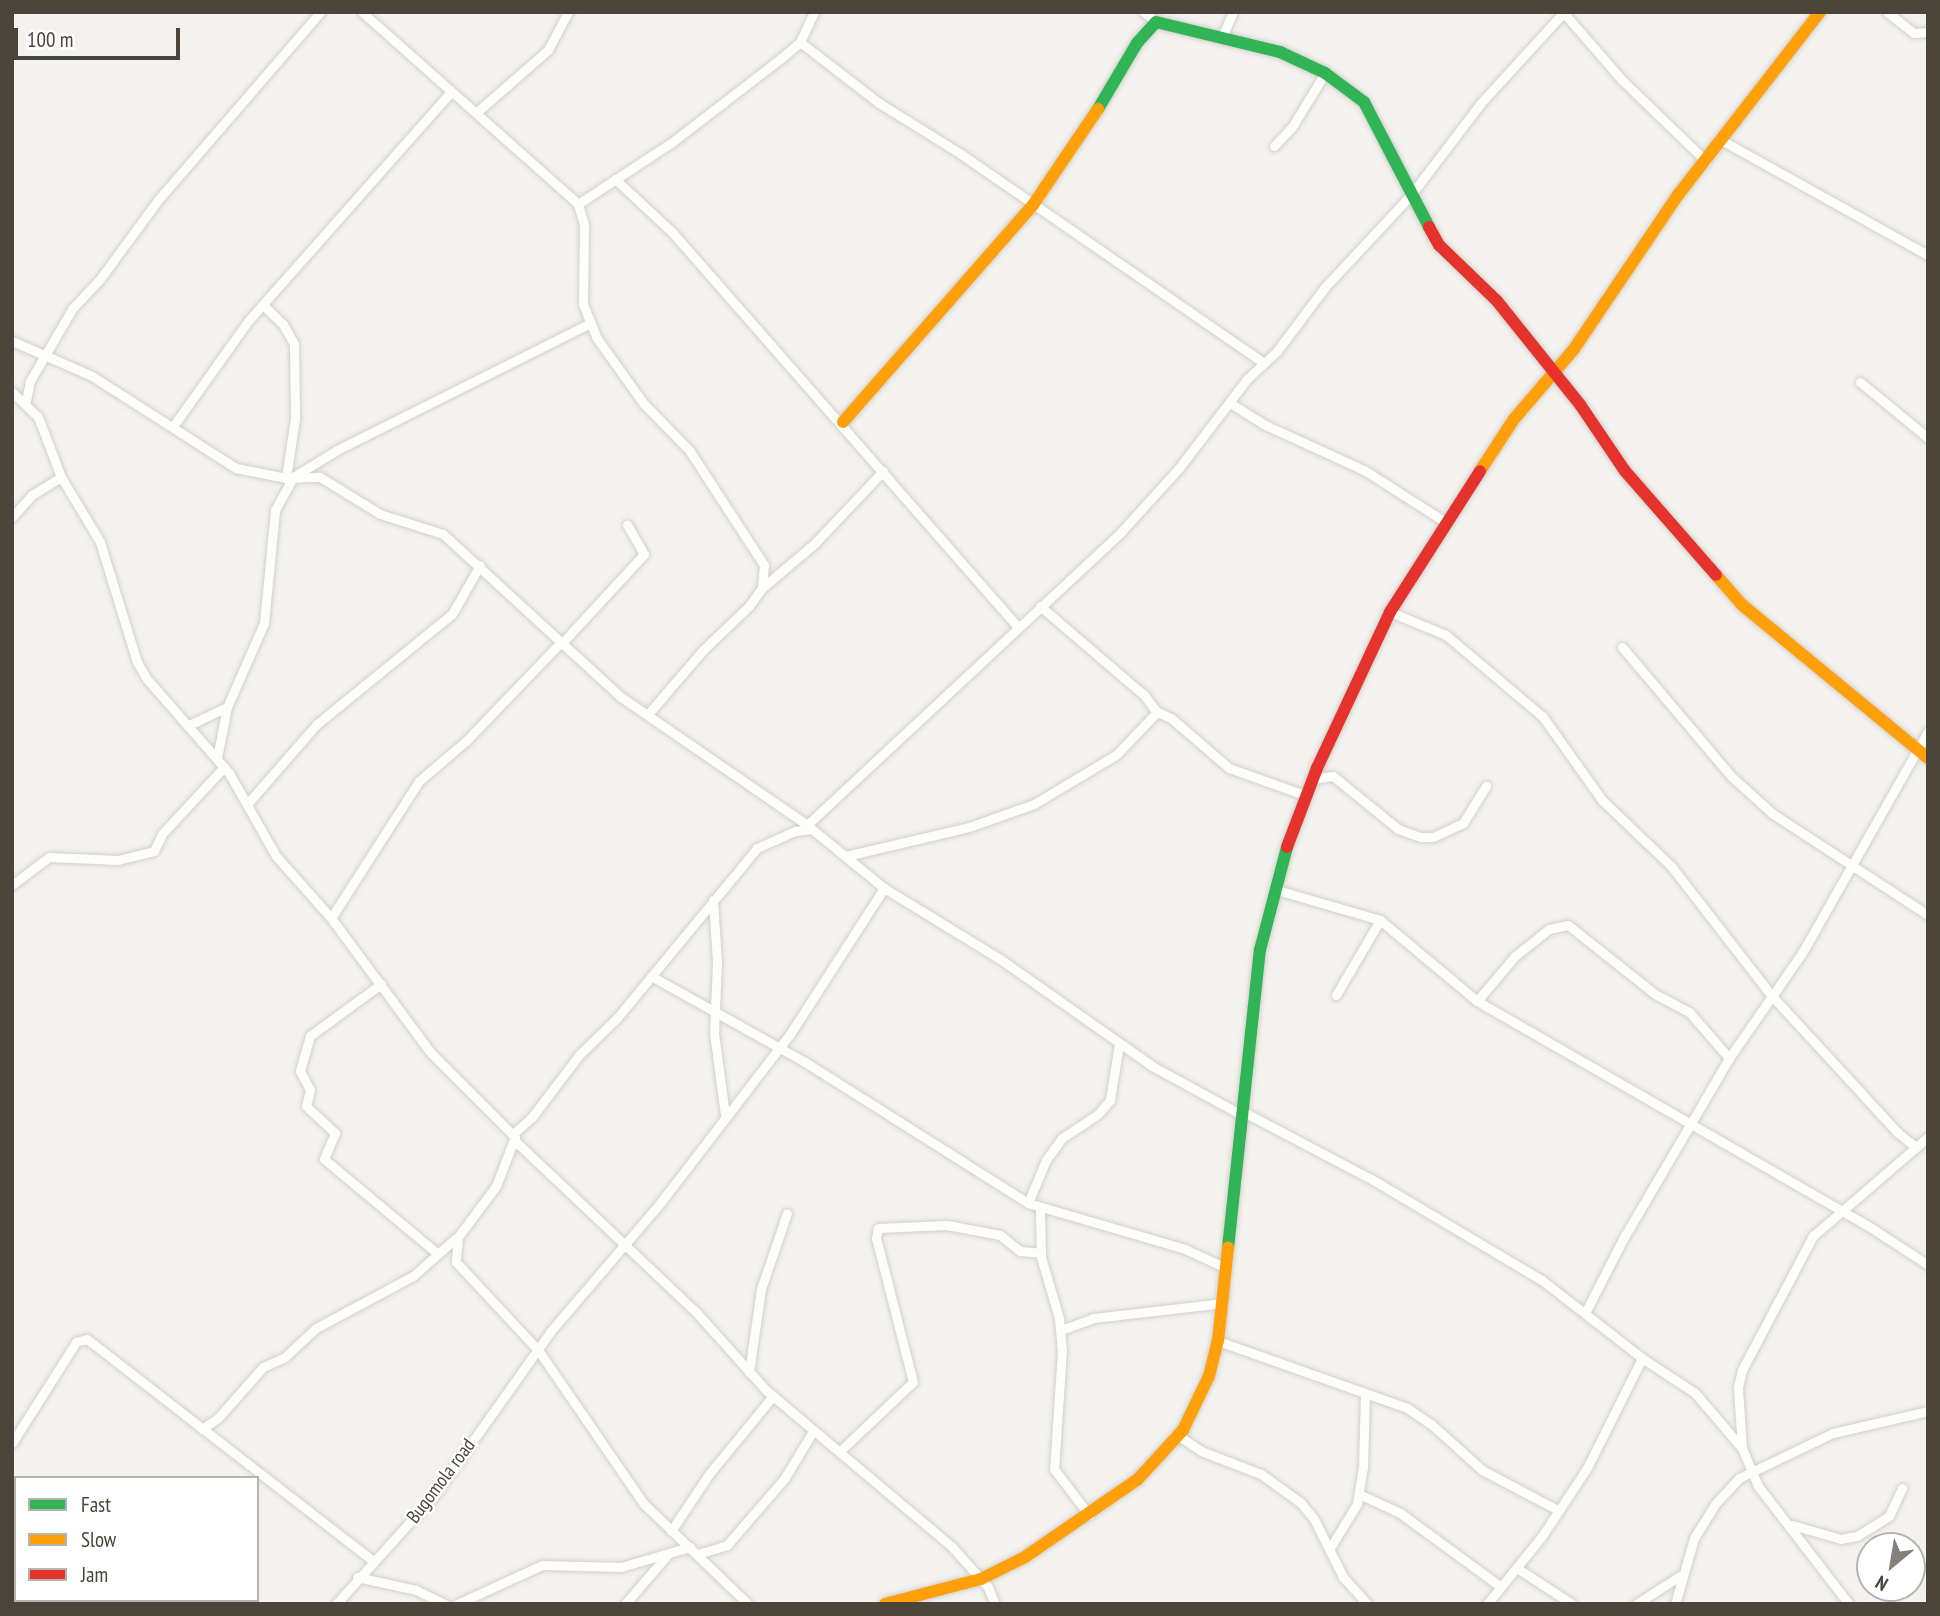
<!DOCTYPE html>
<style>
body{margin:0}
#map{position:relative;width:1940px;height:1616px;overflow:hidden;background:#f4f2ee;font-family:"PT Sans Narrow",sans-serif}
div>[style]{position:absolute}
[style*='--x']{left:calc(var(--x)*1px);top:calc(var(--y)*1px);width:calc(var(--w)*1px);rotate:calc(var(--a)*1deg)}
.roads{filter:drop-shadow(0 0 2px #d2d0cb) drop-shadow(0 0 2px #d2d0cb)}
.street>*{height:9px;margin:-4.5px;padding:0 4.5px;transform-origin:4.5px;border-radius:4.5px;background:#fdfdfc}
.fast>*{height:12px;margin:-6px;padding:0 6px;transform-origin:6px;border-radius:6px;background:#30b455}
.slow>*{height:12px;margin:-6px;padding:0 6px;transform-origin:6px;border-radius:6px;background:#ff9f0a}
.jam>*{height:12px;margin:-6px;padding:0 6px;transform-origin:6px;border-radius:6px;background:#e5322d}
span{translate:-50% -50%;white-space:nowrap;text-align:center;line-height:1.15;-webkit-text-stroke:5px #fff;paint-order:stroke}
.street-label{font-size:19px;color:#4b4439}
.frame{position:absolute;inset:0;border:14px solid #4b4439;pointer-events:none}
.legend{position:absolute;left:14px;top:1476px;width:245px;height:126px;box-sizing:border-box;background:#fff;border:2px solid #b7b4b0;margin:0;padding:9px 12px;list-style:none;font-size:21px;color:#4b4439}
.legend li{display:flex;align-items:center;gap:14px;height:35px}
.legend b{width:35px;border:2px solid #b7b4b0}
.north{position:absolute;left:1856px;top:1532px;width:70px;height:70px;box-sizing:border-box;background:#fff;border:2px solid #b7b4b0;border-radius:50%;rotate:210deg;font-size:19px;font-weight:700;line-height:28px;text-align:center;color:#4b4439}
.north::after{content:'';display:block;margin:auto;width:24px;height:32px;background:#868178;clip-path:polygon(50% 0,100% 100%,50% 72%,0 100%)}
.scale{position:absolute;left:14px;top:28px;width:166px;height:32px;box-sizing:border-box;border:4px solid #4b4439;border-top:0;padding-left:9px;font-size:21px;line-height:24px;white-space:nowrap;color:#4b4439;-webkit-text-stroke:5px #fff;paint-order:stroke}
</style>
<div id="map">
<div class="roads">
<div class="street">
<div style="--x:362;--y:12;--w:289;--a:41.6"></div>
<div style="--x:578;--y:204;--w:22;--a:74"></div>
<div style="--x:584;--y:225;--w:79;--a:90.7"></div>
<div style="--x:583;--y:304;--w:35;--a:68"></div>
<div style="--x:596;--y:337;--w:82;--a:54.4"></div>
<div style="--x:644;--y:404;--w:64;--a:45.6"></div>
<div style="--x:689;--y:450;--w:137;--a:56.9"></div>
<div style="--x:764;--y:565;--w:23;--a:95"></div>
<div style="--x:762;--y:588;--w:22;--a:126"></div>
<div style="--x:749;--y:606;--w:64;--a:136.3"></div>
<div style="--x:703;--y:650;--w:83;--a:130.6"></div>
<div style="--x:1144;--y:12;--w:16;--a:40"></div>
<div style="--x:1563;--y:12;--w:90;--a:49.1"></div>
<div style="--x:1622;--y:80;--w:117;--a:44"></div>
<div style="--x:1887;--y:12;--w:34;--a:38"></div>
<div style="--x:1914;--y:33;--w:14;--a:-4"></div>
<div style="--x:1223;--y:35;--w:25;--a:-67"></div>
<div style="--x:800;--y:42;--w:100;--a:37.7"></div>
<div style="--x:879;--y:103;--w:97;--a:31.9"></div>
<div style="--x:961;--y:154;--w:367;--a:34.6"></div>
<div style="--x:478;--y:111;--w:93;--a:-41.1"></div>
<div style="--x:548;--y:50;--w:43;--a:-62.2"></div>
<div style="--x:1723;--y:141;--w:235;--a:29.1"></div>
<div style="--x:1274;--y:146;--w:26;--a:-47"></div>
<div style="--x:1292;--y:127;--w:63;--a:-58.6"></div>
<div style="--x:615;--y:179;--w:78;--a:42.9"></div>
<div style="--x:672;--y:232;--w:524;--a:48.79"></div>
<div style="--x:578;--y:204;--w:111;--a:-33.3"></div>
<div style="--x:671;--y:143;--w:138;--a:-37.6"></div>
<div style="--x:780;--y:59;--w:26;--a:-40"></div>
<div style="--x:800;--y:42;--w:33;--a:-65"></div>
<div style="--x:263;--y:305;--w:28;--a:44"></div>
<div style="--x:283;--y:324;--w:23;--a:61"></div>
<div style="--x:294;--y:344;--w:74;--a:89.2"></div>
<div style="--x:295;--y:418;--w:61;--a:98.5"></div>
<div style="--x:12;--y:341;--w:87;--a:23.6"></div>
<div style="--x:92;--y:376;--w:171;--a:32.6"></div>
<div style="--x:236;--y:468;--w:51;--a:11.3"></div>
<div style="--x:286;--y:478;--w:34;--a:-2"></div>
<div style="--x:320;--y:477;--w:70;--a:31.7"></div>
<div style="--x:380;--y:514;--w:66;--a:17.6"></div>
<div style="--x:443;--y:534;--w:241;--a:42.5"></div>
<div style="--x:621;--y:697;--w:226;--a:34.5"></div>
<div style="--x:807;--y:825;--w:99;--a:39.3"></div>
<div style="--x:884;--y:888;--w:136;--a:31.5"></div>
<div style="--x:1000;--y:959;--w:186;--a:35.1"></div>
<div style="--x:1152;--y:1066;--w:102;--a:28.6"></div>
<div style="--x:1860;--y:382;--w:88;--a:39.5"></div>
<div style="--x:12;--y:392;--w:36;--a:44"></div>
<div style="--x:38;--y:417;--w:64;--a:69"></div>
<div style="--x:61;--y:477;--w:76;--a:59"></div>
<div style="--x:100;--y:542;--w:126;--a:72.9"></div>
<div style="--x:137;--y:662;--w:20;--a:60"></div>
<div style="--x:147;--y:679;--w:125;--a:48.9"></div>
<div style="--x:229;--y:773;--w:95;--a:60.5"></div>
<div style="--x:276;--y:856;--w:83;--a:48.4"></div>
<div style="--x:331;--y:918;--w:168;--a:53.5"></div>
<div style="--x:431;--y:1053;--w:119;--a:45"></div>
<div style="--x:515;--y:1137;--w:53;--a:111.2"></div>
<div style="--x:496;--y:1186;--w:64;--a:126.7"></div>
<div style="--x:458;--y:1237;--w:25;--a:95"></div>
<div style="--x:456;--y:1262;--w:120;--a:47"></div>
<div style="--x:538;--y:1350;--w:187;--a:55.5"></div>
<div style="--x:644;--y:1504;--w:144;--a:43.9"></div>
<div style="--x:26;--y:401;--w:20;--a:-79"></div>
<div style="--x:30;--y:381;--w:83;--a:-59.7"></div>
<div style="--x:72;--y:309;--w:41;--a:-47"></div>
<div style="--x:100;--y:279;--w:98;--a:-53.7"></div>
<div style="--x:158;--y:200;--w:248;--a:-49.2"></div>
<div style="--x:1230;--y:403;--w:39;--a:32"></div>
<div style="--x:1263;--y:424;--w:111;--a:24.5"></div>
<div style="--x:1364;--y:470;--w:98;--a:32.6"></div>
<div style="--x:174;--y:425;--w:129;--a:-54.5"></div>
<div style="--x:249;--y:320;--w:303;--a:-48.5"></div>
<div style="--x:12;--y:517;--w:30;--a:-48"></div>
<div style="--x:32;--y:495;--w:34;--a:-32"></div>
<div style="--x:762;--y:588;--w:70;--a:-40.3"></div>
<div style="--x:815;--y:543;--w:99;--a:-46.6"></div>
<div style="--x:1040;--y:606;--w:137;--a:40.6"></div>
<div style="--x:1144;--y:695;--w:21;--a:53"></div>
<div style="--x:1390;--y:612;--w:61;--a:22.3"></div>
<div style="--x:1446;--y:635;--w:127;--a:40.2"></div>
<div style="--x:1543;--y:717;--w:102;--a:54.6"></div>
<div style="--x:1602;--y:800;--w:95;--a:43.7"></div>
<div style="--x:1671;--y:866;--w:165;--a:52.2"></div>
<div style="--x:1772;--y:996;--w:186;--a:47.4"></div>
<div style="--x:1898;--y:1133;--w:23;--a:38"></div>
<div style="--x:562;--y:643;--w:121;--a:-47.3"></div>
<div style="--x:644;--y:554;--w:34;--a:-120"></div>
<div style="--x:1622;--y:647;--w:170;--a:49.8"></div>
<div style="--x:1732;--y:777;--w:55;--a:42.1"></div>
<div style="--x:1773;--y:814;--w:185;--a:33.1"></div>
<div style="--x:189;--y:725;--w:42;--a:-25.3"></div>
<div style="--x:217;--y:758;--w:52;--a:-78.9"></div>
<div style="--x:227;--y:707;--w:92;--a:-66.2"></div>
<div style="--x:264;--y:623;--w:114;--a:-84.4"></div>
<div style="--x:275;--y:510;--w:38;--a:-61"></div>
<div style="--x:293;--y:477;--w:52;--a:-31.5"></div>
<div style="--x:337;--y:450;--w:284;--a:-26.6"></div>
<div style="--x:1312;--y:779;--w:21;--a:-8"></div>
<div style="--x:1333;--y:776;--w:84;--a:39.2"></div>
<div style="--x:1398;--y:829;--w:23;--a:20"></div>
<div style="--x:1420;--y:837;--w:13;--a:0"></div>
<div style="--x:1433;--y:837;--w:33;--a:-25"></div>
<div style="--x:1463;--y:823;--w:44;--a:-58.1"></div>
<div style="--x:248;--y:803;--w:105;--a:-48.9"></div>
<div style="--x:317;--y:724;--w:174;--a:-39.2"></div>
<div style="--x:452;--y:614;--w:56;--a:-60.3"></div>
<div style="--x:807;--y:825;--w:429;--a:-43"></div>
<div style="--x:1121;--y:532;--w:86;--a:-47.8"></div>
<div style="--x:1179;--y:468;--w:112;--a:-52.6"></div>
<div style="--x:1247;--y:379;--w:41;--a:-43"></div>
<div style="--x:1277;--y:351;--w:80;--a:-53.1"></div>
<div style="--x:1325;--y:287;--w:125;--a:-47"></div>
<div style="--x:1410;--y:196;--w:116;--a:-52.7"></div>
<div style="--x:1480;--y:104;--w:125;--a:-47.6"></div>
<div style="--x:846;--y:856;--w:126;--a:-13.3"></div>
<div style="--x:969;--y:827;--w:69;--a:-19.5"></div>
<div style="--x:1034;--y:804;--w:96;--a:-30.9"></div>
<div style="--x:1116;--y:755;--w:59;--a:-46.4"></div>
<div style="--x:1157;--y:712;--w:15;--a:23"></div>
<div style="--x:1171;--y:718;--w:77;--a:40.8"></div>
<div style="--x:1229;--y:768;--w:81;--a:19.6"></div>
<div style="--x:12;--y:885;--w:46;--a:-37.1"></div>
<div style="--x:49;--y:857;--w:69;--a:2.5"></div>
<div style="--x:118;--y:860;--w:37;--a:-14"></div>
<div style="--x:154;--y:851;--w:19;--a:-65"></div>
<div style="--x:162;--y:834;--w:91;--a:-47.2"></div>
<div style="--x:1277;--y:890;--w:107;--a:16.2"></div>
<div style="--x:1380;--y:920;--w:126;--a:39.9"></div>
<div style="--x:1477;--y:1001;--w:457;--a:29.9"></div>
<div style="--x:1873;--y:1229;--w:66;--a:33.2"></div>
<div style="--x:713;--y:900;--w:62;--a:86.3"></div>
<div style="--x:717;--y:962;--w:71;--a:92.4"></div>
<div style="--x:714;--y:1033;--w:82;--a:82.3"></div>
<div style="--x:331;--y:918;--w:163;--a:-57.3"></div>
<div style="--x:419;--y:781;--w:63;--a:-40.5"></div>
<div style="--x:467;--y:740;--w:136;--a:-46.2"></div>
<div style="--x:651;--y:976;--w:176;--a:29.2"></div>
<div style="--x:805;--y:1062;--w:264;--a:32.3"></div>
<div style="--x:1028;--y:1203;--w:164;--a:16.3"></div>
<div style="--x:1185;--y:1249;--w:45;--a:24.9"></div>
<div style="--x:381;--y:984;--w:88;--a:143.8"></div>
<div style="--x:310;--y:1036;--w:36;--a:106"></div>
<div style="--x:300;--y:1071;--w:21;--a:62"></div>
<div style="--x:310;--y:1090;--w:16;--a:104"></div>
<div style="--x:306;--y:1106;--w:40;--a:43"></div>
<div style="--x:335;--y:1133;--w:28;--a:113"></div>
<div style="--x:324;--y:1159;--w:148;--a:39.8"></div>
<div style="--x:1336;--y:995;--w:87;--a:-59.6"></div>
<div style="--x:1477;--y:1001;--w:59;--a:-49.8"></div>
<div style="--x:1515;--y:956;--w:43;--a:-38.5"></div>
<div style="--x:1549;--y:929;--w:19;--a:-12"></div>
<div style="--x:1568;--y:925;--w:111;--a:38.4"></div>
<div style="--x:1655;--y:994;--w:40;--a:28"></div>
<div style="--x:1690;--y:1013;--w:60;--a:49.1"></div>
<div style="--x:1242;--y:1111;--w:148;--a:27.8"></div>
<div style="--x:1373;--y:1180;--w:198;--a:30.7"></div>
<div style="--x:1543;--y:1281;--w:125;--a:37.9"></div>
<div style="--x:1642;--y:1358;--w:64;--a:33.4"></div>
<div style="--x:1695;--y:1393;--w:72;--a:49.5"></div>
<div style="--x:1742;--y:1448;--w:41;--a:67.2"></div>
<div style="--x:1758;--y:1486;--w:149;--a:52.4"></div>
<div style="--x:513;--y:1134;--w:25;--a:-42"></div>
<div style="--x:532;--y:1117;--w:78;--a:-52.8"></div>
<div style="--x:579;--y:1055;--w:53;--a:-44.2"></div>
<div style="--x:617;--y:1018;--w:220;--a:-50.5"></div>
<div style="--x:757;--y:848;--w:42;--a:-24.1"></div>
<div style="--x:795;--y:831;--w:17;--a:-7"></div>
<div style="--x:514;--y:1140;--w:250;--a:43.4"></div>
<div style="--x:696;--y:1312;--w:106;--a:48.1"></div>
<div style="--x:767;--y:1391;--w:242;--a:40.1"></div>
<div style="--x:952;--y:1547;--w:54;--a:48"></div>
<div style="--x:988;--y:1587;--w:18;--a:68"></div>
<div style="--x:1028;--y:1203;--w:47;--a:-67.3"></div>
<div style="--x:1046;--y:1160;--w:27;--a:-54"></div>
<div style="--x:1062;--y:1138;--w:43;--a:-33.7"></div>
<div style="--x:1098;--y:1114;--w:18;--a:-49"></div>
<div style="--x:1110;--y:1100;--w:57;--a:-80.9"></div>
<div style="--x:1040;--y:1209;--w:48;--a:88.8"></div>
<div style="--x:1041;--y:1257;--w:64;--a:73.6"></div>
<div style="--x:1059;--y:1318;--w:32;--a:85"></div>
<div style="--x:1062;--y:1350;--w:119;--a:93.8"></div>
<div style="--x:1054;--y:1469;--w:58;--a:52.7"></div>
<div style="--x:1585;--y:1313;--w:83;--a:-62.8"></div>
<div style="--x:1623;--y:1239;--w:210;--a:-59.6"></div>
<div style="--x:1729;--y:1058;--w:128;--a:-55.2"></div>
<div style="--x:1802;--y:953;--w:255;--a:-60.4"></div>
<div style="--x:1061;--y:1330;--w:35;--a:-20"></div>
<div style="--x:1094;--y:1318;--w:130;--a:-6.6"></div>
<div style="--x:1218;--y:1341;--w:201;--a:19.5"></div>
<div style="--x:1407;--y:1408;--w:29;--a:34"></div>
<div style="--x:1431;--y:1424;--w:69;--a:42"></div>
<div style="--x:1482;--y:1470;--w:86;--a:27.8"></div>
<div style="--x:749;--y:1372;--w:84;--a:-81.8"></div>
<div style="--x:761;--y:1289;--w:80;--a:-71.1"></div>
<div style="--x:202;--y:1429;--w:19;--a:-35"></div>
<div style="--x:218;--y:1418;--w:68;--a:-48.6"></div>
<div style="--x:263;--y:1367;--w:24;--a:-24"></div>
<div style="--x:285;--y:1357;--w:42;--a:-43.1"></div>
<div style="--x:316;--y:1328;--w:110;--a:-28.2"></div>
<div style="--x:413;--y:1276;--w:57;--a:-41.5"></div>
<div style="--x:1179;--y:1436;--w:27;--a:34"></div>
<div style="--x:1201;--y:1451;--w:64;--a:21"></div>
<div style="--x:1261;--y:1474;--w:49;--a:35.9"></div>
<div style="--x:1301;--y:1503;--w:21;--a:51"></div>
<div style="--x:1314;--y:1519;--w:65;--a:63.4"></div>
<div style="--x:1343;--y:1577;--w:36;--a:48"></div>
<div style="--x:12;--y:1443;--w:120;--a:-57.6"></div>
<div style="--x:76;--y:1342;--w:11;--a:-15"></div>
<div style="--x:87;--y:1339;--w:363;--a:37.8"></div>
<div style="--x:1742;--y:1448;--w:61;--a:-93.8"></div>
<div style="--x:1738;--y:1387;--w:17;--a:-77"></div>
<div style="--x:1742;--y:1370;--w:152;--a:-62.1"></div>
<div style="--x:1813;--y:1236;--w:152;--a:-40.7"></div>
<div style="--x:840;--y:1451;--w:100;--a:-43.4"></div>
<div style="--x:913;--y:1382;--w:149;--a:-104.4"></div>
<div style="--x:876;--y:1238;--w:10;--a:-79"></div>
<div style="--x:878;--y:1228;--w:69;--a:-2.5"></div>
<div style="--x:947;--y:1225;--w:54;--a:10.7"></div>
<div style="--x:1000;--y:1235;--w:26;--a:39"></div>
<div style="--x:1020;--y:1251;--w:21;--a:5"></div>
<div style="--x:1359;--y:1494;--w:45;--a:24.9"></div>
<div style="--x:1400;--y:1513;--w:125;--a:36.2"></div>
<div style="--x:1792;--y:1525;--w:51;--a:15.9"></div>
<div style="--x:1841;--y:1539;--w:16;--a:-11"></div>
<div style="--x:1857;--y:1536;--w:38;--a:-32"></div>
<div style="--x:1889;--y:1516;--w:31;--a:-65"></div>
<div style="--x:671;--y:1531;--w:69;--a:-56.3"></div>
<div style="--x:709;--y:1474;--w:101;--a:-50.6"></div>
<div style="--x:1330;--y:1548;--w:52;--a:-58.5"></div>
<div style="--x:1357;--y:1504;--w:36;--a:-81"></div>
<div style="--x:1363;--y:1468;--w:74;--a:-88.5"></div>
<div style="--x:698;--y:1554;--w:30;--a:-17"></div>
<div style="--x:727;--y:1545;--w:87;--a:-49.2"></div>
<div style="--x:784;--y:1479;--w:54;--a:-58.7"></div>
<div style="--x:1517;--y:1568;--w:66;--a:33.2"></div>
<div style="--x:357;--y:1577;--w:60;--a:12.4"></div>
<div style="--x:416;--y:1590;--w:32;--a:26"></div>
<div style="--x:336;--y:1604;--w:148;--a:-48"></div>
<div style="--x:435;--y:1494;--w:199;--a:-54.6"></div>
<div style="--x:550;--y:1332;--w:171;--a:-49.5"></div>
<div style="--x:661;--y:1202;--w:212;--a:-52.5"></div>
<div style="--x:790;--y:1034;--w:174;--a:-57.2"></div>
<div style="--x:457;--y:1604;--w:94;--a:-24.6"></div>
<div style="--x:542;--y:1565;--w:79;--a:1.5"></div>
<div style="--x:621;--y:1567;--w:72;--a:-16.2"></div>
<div style="--x:625;--y:1604;--w:66;--a:-49.3"></div>
<div style="--x:1487;--y:1604;--w:87;--a:-51"></div>
<div style="--x:1542;--y:1536;--w:82;--a:-56.5"></div>
<div style="--x:1587;--y:1468;--w:123;--a:-63.4"></div>
<div style="--x:1636;--y:1604;--w:52;--a:-32.5"></div>
<div style="--x:1675;--y:1604;--w:69;--a:-73.9"></div>
<div style="--x:1694;--y:1538;--w:40;--a:-58"></div>
<div style="--x:1715;--y:1504;--w:35;--a:-47"></div>
<div style="--x:1739;--y:1478;--w:104;--a:-25.6"></div>
<div style="--x:1833;--y:1433;--w:98;--a:-13"></div>
</div>
<div class="fast">
<div style="--x:1098;--y:109;--w:77;--a:-59.4"></div>
<div style="--x:1137;--y:43;--w:28;--a:-48"></div>
<div style="--x:1156;--y:22;--w:128;--a:13.6"></div>
<div style="--x:1280;--y:52;--w:50;--a:25"></div>
<div style="--x:1325;--y:73;--w:49;--a:36.6"></div>
<div style="--x:1364;--y:102;--w:141;--a:62.5"></div>
<div style="--x:1228;--y:1248;--w:300;--a:-83.9"></div>
<div style="--x:1260;--y:950;--w:106;--a:-75.3"></div>
</div>
<div class="slow">
<div style="--x:843;--y:422;--w:288;--a:-48.8"></div>
<div style="--x:1033;--y:205;--w:116;--a:-55.9"></div>
<div style="--x:1480;--y:471;--w:62;--a:-56.8"></div>
<div style="--x:1514;--y:419;--w:92;--a:-49.4"></div>
<div style="--x:1574;--y:349;--w:186;--a:-56"></div>
<div style="--x:1678;--y:195;--w:232;--a:-52.2"></div>
<div style="--x:1716;--y:575;--w:38;--a:49"></div>
<div style="--x:1741;--y:604;--w:242;--a:39.5"></div>
<div style="--x:885;--y:1604;--w:99;--a:-14.6"></div>
<div style="--x:981;--y:1579;--w:49;--a:-26.6"></div>
<div style="--x:1025;--y:1557;--w:137;--a:-34.6"></div>
<div style="--x:1138;--y:1479;--w:67;--a:-47.4"></div>
<div style="--x:1183;--y:1430;--w:60;--a:-64.3"></div>
<div style="--x:1209;--y:1376;--w:36;--a:-76"></div>
<div style="--x:1218;--y:1341;--w:94;--a:-83.9"></div>
</div>
<div class="jam">
<div style="--x:1429;--y:227;--w:21;--a:61"></div>
<div style="--x:1439;--y:245;--w:81;--a:44"></div>
<div style="--x:1497;--y:301;--w:134;--a:51.3"></div>
<div style="--x:1581;--y:406;--w:78;--a:55.9"></div>
<div style="--x:1625;--y:471;--w:138;--a:48.8"></div>
<div style="--x:1287;--y:847;--w:85;--a:-69.2"></div>
<div style="--x:1317;--y:768;--w:172;--a:-64.9"></div>
<div style="--x:1390;--y:612;--w:167;--a:-57.4"></div>
</div>
</div>
<div class="street-label">
<span style="left:441px;top:1481px;rotate:-53deg">Bugomola road</span>
</div>
<div class="frame"></div>
<ul class="legend">
<li><b style="height:9px;background:#30b455"></b>Fast</li>
<li><b style="height:9px;background:#ff9f0a"></b>Slow</li>
<li><b style="height:9px;background:#e5322d"></b>Jam</li>
</ul>
<div class="north">N</div>
<div class="scale">100 m</div>
</div>
